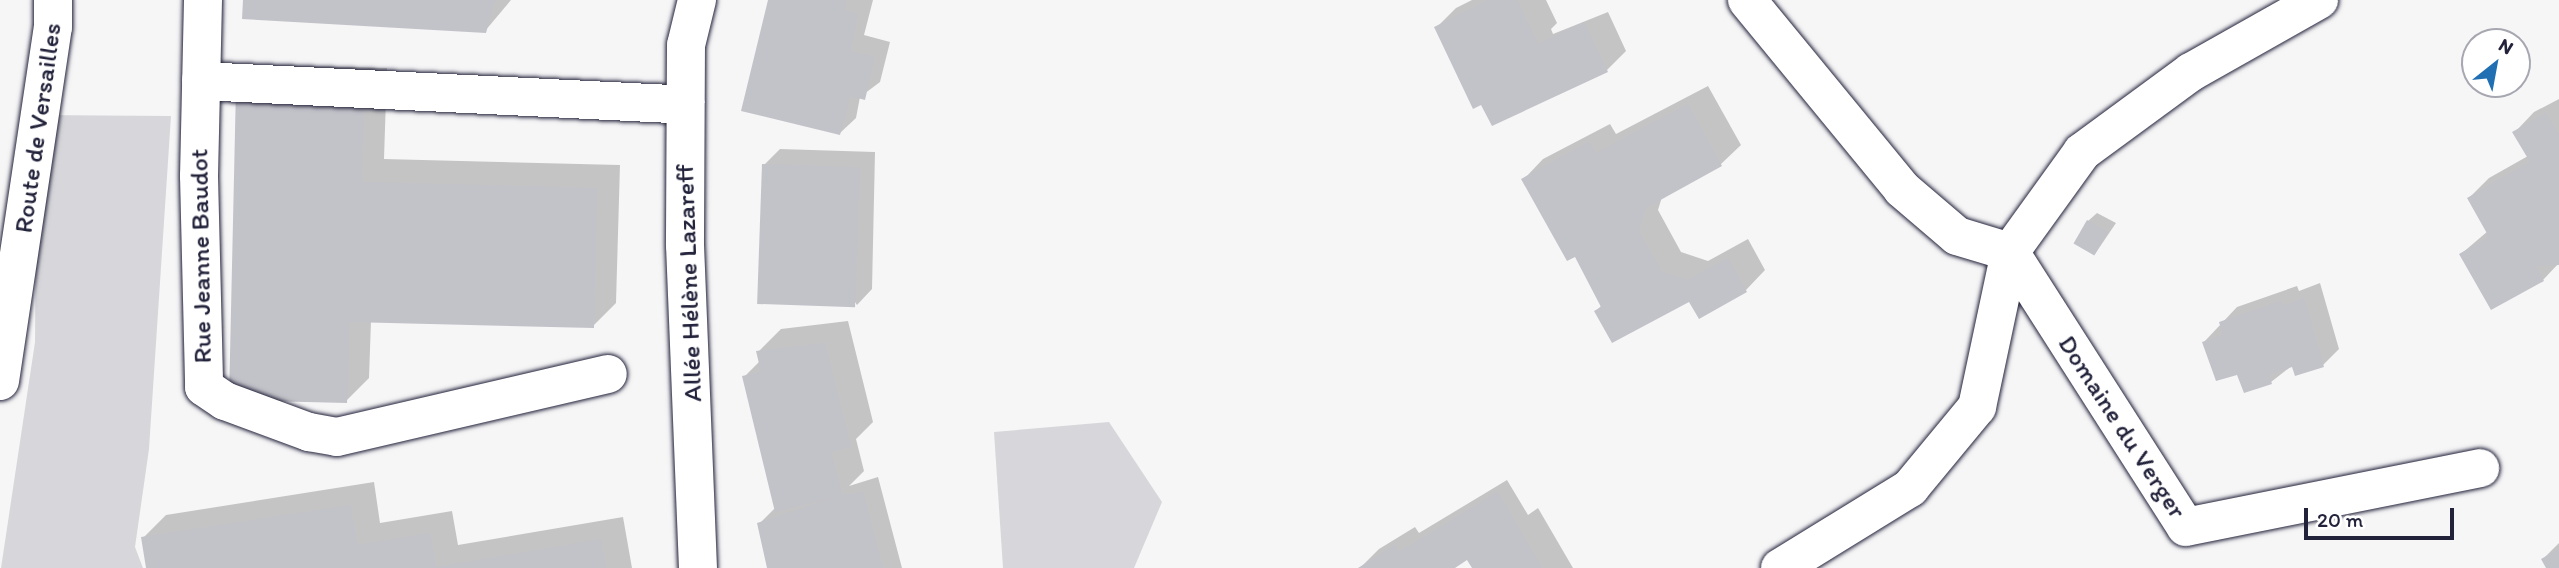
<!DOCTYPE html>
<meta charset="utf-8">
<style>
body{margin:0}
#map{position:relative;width:2559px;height:568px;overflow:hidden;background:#f6f6f7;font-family:Itim,sans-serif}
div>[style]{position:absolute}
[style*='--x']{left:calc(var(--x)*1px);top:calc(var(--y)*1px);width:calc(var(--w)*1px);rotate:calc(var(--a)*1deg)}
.green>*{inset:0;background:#d7d7db}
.shadow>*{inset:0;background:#0003}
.building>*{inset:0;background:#c2c2c9;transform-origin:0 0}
.roads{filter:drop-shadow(0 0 2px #22223b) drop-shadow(0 0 2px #22223b)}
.minor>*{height:38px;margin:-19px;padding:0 19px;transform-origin:19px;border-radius:19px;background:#fff}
.major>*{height:38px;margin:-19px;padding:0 19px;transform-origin:19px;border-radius:19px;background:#fff}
span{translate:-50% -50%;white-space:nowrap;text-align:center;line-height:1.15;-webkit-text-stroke:5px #fff;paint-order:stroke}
.street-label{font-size:26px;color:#22223b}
.north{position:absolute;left:2461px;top:28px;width:70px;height:70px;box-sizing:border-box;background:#fff;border:2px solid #a7a7b1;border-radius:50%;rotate:31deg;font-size:19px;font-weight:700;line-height:28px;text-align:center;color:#22223b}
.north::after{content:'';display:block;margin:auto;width:24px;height:32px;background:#1f6fb2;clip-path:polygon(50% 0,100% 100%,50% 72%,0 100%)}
.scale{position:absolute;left:2304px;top:508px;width:150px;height:32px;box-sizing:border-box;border:4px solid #22223b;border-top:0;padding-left:9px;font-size:21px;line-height:24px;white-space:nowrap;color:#22223b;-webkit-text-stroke:5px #fff;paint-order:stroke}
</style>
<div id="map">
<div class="green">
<div style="clip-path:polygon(37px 115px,171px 116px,149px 449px,135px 547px,143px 568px,1px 568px,35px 342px)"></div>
<div style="clip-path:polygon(1109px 422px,1162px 502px,1134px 568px,1003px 568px,994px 432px)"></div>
</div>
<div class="shadow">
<div style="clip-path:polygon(245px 0,511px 0,485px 31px)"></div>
<div style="clip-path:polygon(770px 0,873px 0,864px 35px,890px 42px,880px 82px,860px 97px,856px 118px,840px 133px)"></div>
<div style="clip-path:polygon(1472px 0,1546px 0,1557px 23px,1551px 29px,1553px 34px,1608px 12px,1626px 51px,1607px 70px,1436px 28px,1456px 8px)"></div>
<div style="clip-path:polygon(261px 65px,387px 68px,384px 159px,620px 165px,616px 303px,593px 326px,371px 321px,369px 378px,346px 401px)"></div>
<div style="clip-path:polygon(1708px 86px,1741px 145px,1721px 164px,1662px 197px,1658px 210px,1681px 252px,1708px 261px,1748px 239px,1765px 270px,1746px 290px,1596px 311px,1602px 305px,1575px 255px,1524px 179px,1543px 159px,1610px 124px,1616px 134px)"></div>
<div style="clip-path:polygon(2559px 99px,2559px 263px,2543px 280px,2461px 254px,2488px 231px,2469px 198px,2489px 178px,2528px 156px,2515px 132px,2534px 112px)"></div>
<div style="clip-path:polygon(780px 149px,875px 152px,872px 289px,857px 305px,764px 165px)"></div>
<div style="clip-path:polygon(2097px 213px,2116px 223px,2095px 254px,2088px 221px)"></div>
<div style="clip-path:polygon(2320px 283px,2339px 349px,2323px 365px,2293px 365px,2271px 382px,2238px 373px,2204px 342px,2237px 307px,2297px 286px,2299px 291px)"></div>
<div style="clip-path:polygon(848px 321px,873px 422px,856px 439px,864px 471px,849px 486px,878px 477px,902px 568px,769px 568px,759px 524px,775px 508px,744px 377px,760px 361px,758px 352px,781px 329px)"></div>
<div style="clip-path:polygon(1507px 480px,1528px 515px,1538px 508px,1573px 568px,1474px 568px,1468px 558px,1451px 568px,1360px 568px,1379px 549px,1415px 527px,1419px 533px)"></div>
<div style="clip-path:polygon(374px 482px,380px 523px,452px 511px,458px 545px,623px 517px,632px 568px,148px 568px,143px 538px,166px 515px)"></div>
<div style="clip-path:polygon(2559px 543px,2559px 568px,2548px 568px,2543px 559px)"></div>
</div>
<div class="building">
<div style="clip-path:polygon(243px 0,495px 0,486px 33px,242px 19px)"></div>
<div style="clip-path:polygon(768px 0,846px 0,844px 10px,858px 14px,850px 51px,875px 57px,865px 100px,850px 96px,840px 135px,741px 111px)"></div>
<div style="clip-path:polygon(1489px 0,1517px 0,1538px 44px,1584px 22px,1608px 72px,1492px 126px,1481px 105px,1473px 109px,1434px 27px)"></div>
<div style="clip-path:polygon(236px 87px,364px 91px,362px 182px,597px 188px,594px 328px,349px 322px,347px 403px,229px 400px)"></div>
<div style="clip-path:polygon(1688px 104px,1722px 166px,1646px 208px,1639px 231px,1662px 272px,1687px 280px,1728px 258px,1747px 292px,1699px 319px,1689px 302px,1612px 343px,1594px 311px,1601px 307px,1575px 257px,1567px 261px,1521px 179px,1589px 142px,1596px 153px)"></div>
<div style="clip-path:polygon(2546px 113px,2559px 135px,2559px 265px,2535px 266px,2544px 281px,2491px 310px,2459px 254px,2489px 237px,2467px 198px,2530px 162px,2512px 132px)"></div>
<div style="left:762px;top:164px;width:98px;height:140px;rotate:2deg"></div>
<div style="left:2087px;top:220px;width:24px;height:27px;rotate:30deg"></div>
<div style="clip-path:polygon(2304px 298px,2324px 367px,2295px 376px,2292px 367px,2269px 375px,2272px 384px,2244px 393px,2237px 375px,2216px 381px,2202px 342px,2223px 335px,2219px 322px,2281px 301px,2283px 306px)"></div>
<div style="clip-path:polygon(825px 343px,851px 447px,831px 452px,842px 495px,863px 492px,883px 568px,767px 568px,757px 523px,836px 497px,775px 512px,742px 376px,761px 372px,756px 351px)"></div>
<div style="clip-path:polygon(1498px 492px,1542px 568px,1472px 568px,1467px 560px,1455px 568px,1358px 568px,1395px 545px,1399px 552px)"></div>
<div style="clip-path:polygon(351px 505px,357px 545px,430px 533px,436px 568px,146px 568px,141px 537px)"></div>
<div style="clip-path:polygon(601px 539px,606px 568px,437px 568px,437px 567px)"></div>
<div style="clip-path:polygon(2559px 549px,2559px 568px,2546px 568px,2541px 559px)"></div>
</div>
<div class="roads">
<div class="minor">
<div style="--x:203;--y:0;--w:176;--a:91.3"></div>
<div style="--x:199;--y:176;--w:211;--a:88.6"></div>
<div style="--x:204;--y:387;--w:25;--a:34"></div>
<div style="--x:225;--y:401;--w:90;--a:20.3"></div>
<div style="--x:309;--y:432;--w:28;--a:10"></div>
<div style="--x:337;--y:437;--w:278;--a:-13.1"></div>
<div style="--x:697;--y:0;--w:46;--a:103.7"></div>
<div style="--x:686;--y:45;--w:200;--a:90.3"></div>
<div style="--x:685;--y:245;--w:323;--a:87.7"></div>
<div style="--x:1747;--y:0;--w:244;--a:50.6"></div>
<div style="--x:1902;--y:189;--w:72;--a:40.5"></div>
<div style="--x:1957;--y:236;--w:55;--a:16.8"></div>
<div style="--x:2010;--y:252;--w:326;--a:57.4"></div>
<div style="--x:2186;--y:527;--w:300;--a:-11.3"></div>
<div style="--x:201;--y:81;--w:485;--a:2.8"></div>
<div style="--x:1780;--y:568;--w:153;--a:-31.6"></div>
<div style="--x:1910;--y:488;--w:105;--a:-50.4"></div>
<div style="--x:1977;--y:407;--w:158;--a:-78"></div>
<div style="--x:2010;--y:252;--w:123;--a:-54.2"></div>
<div style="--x:2082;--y:152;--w:135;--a:-36.3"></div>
<div style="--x:2191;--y:72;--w:147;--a:-29.4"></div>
</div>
<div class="major">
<div style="--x:0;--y:381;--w:358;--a:-81.5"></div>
<div style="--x:53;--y:27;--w:27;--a:-90"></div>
</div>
</div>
<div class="street-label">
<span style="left:38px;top:128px;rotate:-82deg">Route de Versailles</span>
<span style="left:201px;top:256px;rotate:-91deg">Rue Jeanne Baudot</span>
<span style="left:689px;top:283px;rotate:-92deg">Allée Hélène Lazareff</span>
<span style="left:2122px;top:427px;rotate:57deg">Domaine du Verger</span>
</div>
<div class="north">N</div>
<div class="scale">20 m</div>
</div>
